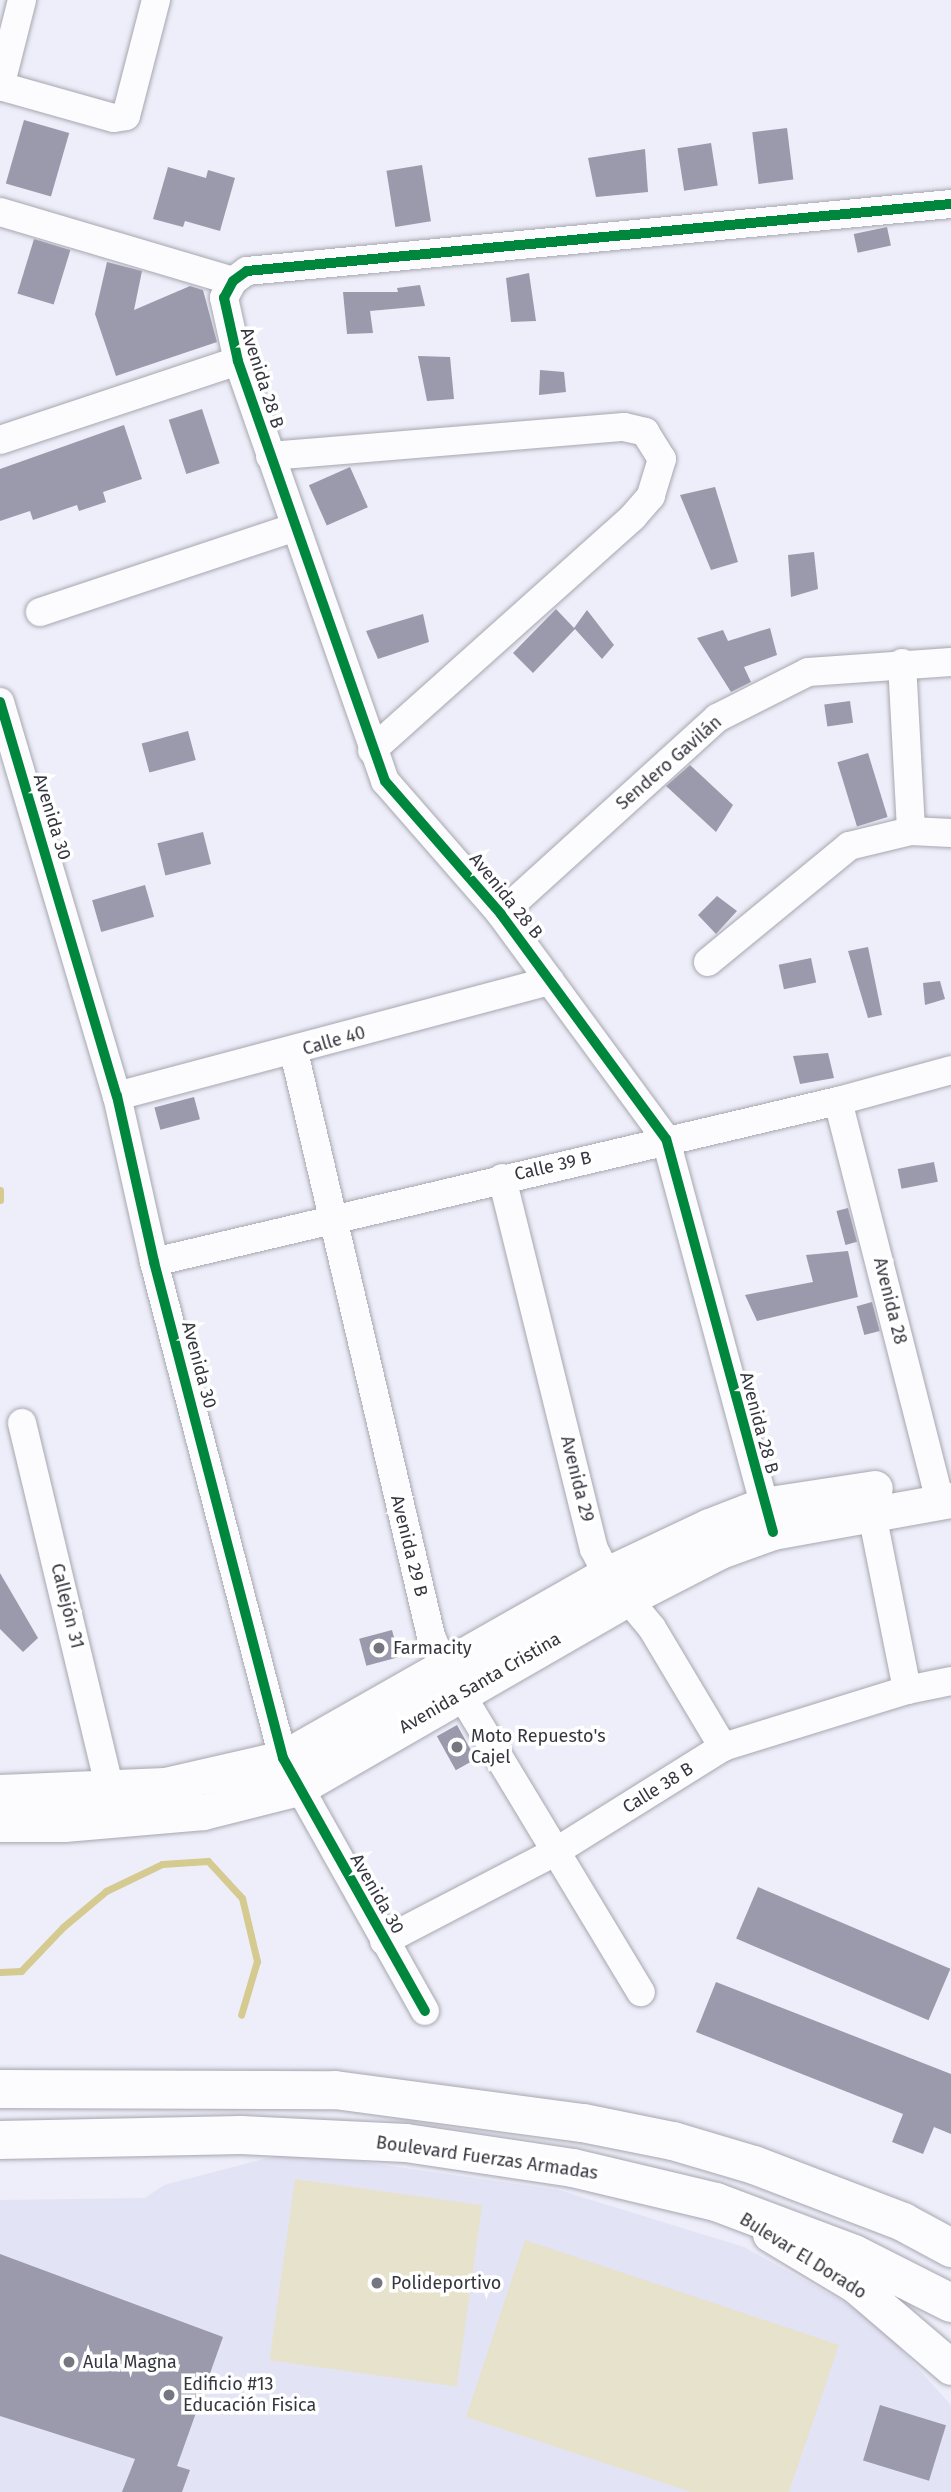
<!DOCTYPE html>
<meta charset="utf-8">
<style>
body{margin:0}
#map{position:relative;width:951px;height:2492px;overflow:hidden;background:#eeeefa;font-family:"Fira Sans",sans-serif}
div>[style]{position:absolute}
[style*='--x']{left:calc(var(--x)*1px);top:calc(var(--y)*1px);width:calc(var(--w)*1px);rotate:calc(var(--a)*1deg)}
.built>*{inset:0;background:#e3e3f6}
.green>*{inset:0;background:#e7e2cb;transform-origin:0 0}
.stream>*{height:7px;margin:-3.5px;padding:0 3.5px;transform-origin:3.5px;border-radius:3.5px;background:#d5ca8f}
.building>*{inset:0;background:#9b99ac;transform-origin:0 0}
.roads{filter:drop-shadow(0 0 2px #a7a7b0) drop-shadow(0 0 2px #a7a7b0)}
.minor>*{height:28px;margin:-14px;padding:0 14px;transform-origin:14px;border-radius:14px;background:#fcfcfe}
.tertiary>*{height:35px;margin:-17.5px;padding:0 17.5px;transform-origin:17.5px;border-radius:17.5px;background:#fcfcfe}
.trunk>*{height:38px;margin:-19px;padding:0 19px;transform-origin:19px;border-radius:19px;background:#fcfcfe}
.cycleway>*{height:10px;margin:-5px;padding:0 5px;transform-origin:5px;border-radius:5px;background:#00873e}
.dots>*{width:19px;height:19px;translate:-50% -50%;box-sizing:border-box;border:4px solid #fff;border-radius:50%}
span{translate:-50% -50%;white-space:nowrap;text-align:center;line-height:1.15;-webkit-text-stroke:7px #fff;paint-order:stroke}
.street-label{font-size:18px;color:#363640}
.poi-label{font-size:18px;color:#363640}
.left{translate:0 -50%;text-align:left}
</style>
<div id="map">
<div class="built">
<div style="clip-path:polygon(291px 2152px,559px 2190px,744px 2247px,873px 2318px,951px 2405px,951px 2492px,0 2492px,0 2200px,145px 2198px,164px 2185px)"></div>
</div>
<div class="green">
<div style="left:295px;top:2179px;width:189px;height:183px;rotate:8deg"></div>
<div style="clip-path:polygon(525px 2240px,839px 2345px,789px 2492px,691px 2492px,466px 2417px)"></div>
</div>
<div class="stream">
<div style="--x:0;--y:1190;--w:10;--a:90"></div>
<div style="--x:0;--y:1972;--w:21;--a:-3"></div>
<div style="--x:21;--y:1971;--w:61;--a:-46.3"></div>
<div style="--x:63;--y:1927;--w:56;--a:-39.9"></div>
<div style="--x:106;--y:1891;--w:62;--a:-25.7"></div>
<div style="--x:162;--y:1864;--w:46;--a:-3.7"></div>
<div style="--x:208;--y:1861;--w:50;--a:47.4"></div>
<div style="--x:242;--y:1898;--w:65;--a:76.6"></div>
<div style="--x:257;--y:1961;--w:56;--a:106.5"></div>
</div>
<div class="building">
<div style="left:24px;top:120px;width:47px;height:66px;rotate:16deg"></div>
<div style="left:787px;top:128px;width:52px;height:35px;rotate:83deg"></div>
<div style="left:711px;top:143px;width:43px;height:34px;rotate:81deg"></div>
<div style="clip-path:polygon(645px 149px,648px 192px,596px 197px,588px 158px)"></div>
<div style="left:422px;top:165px;width:57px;height:36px;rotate:81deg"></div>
<div style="clip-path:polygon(168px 167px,206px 178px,208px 170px,235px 178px,220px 231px,185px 221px,183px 227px,153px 219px)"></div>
<div style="left:887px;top:227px;width:19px;height:34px;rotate:78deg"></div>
<div style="left:34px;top:239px;width:38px;height:57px;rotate:17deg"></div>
<div style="clip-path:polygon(107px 262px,142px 271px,134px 310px,190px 286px,203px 290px,217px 342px,116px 376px,95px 314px)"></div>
<div style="clip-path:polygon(529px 273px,536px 321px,511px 322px,506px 278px)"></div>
<div style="clip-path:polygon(420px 285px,425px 306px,370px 311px,373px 333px,347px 334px,343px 292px,398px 292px,397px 288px)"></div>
<div style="clip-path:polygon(418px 356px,450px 357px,454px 399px,427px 401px)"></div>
<div style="clip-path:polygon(540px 370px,564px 372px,566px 392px,539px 395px)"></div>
<div style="left:202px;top:409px;width:57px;height:35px;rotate:72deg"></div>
<div style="clip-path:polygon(124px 425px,142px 479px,103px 492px,106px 502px,79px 511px,77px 505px,33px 520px,30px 511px,0 521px,0 469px)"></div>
<div style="left:350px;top:467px;width:44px;height:45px;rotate:66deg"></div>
<div style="clip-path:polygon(715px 487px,738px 562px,711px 570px,680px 495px)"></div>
<div style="clip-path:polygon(814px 552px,818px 589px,791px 597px,788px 555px)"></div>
<div style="clip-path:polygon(556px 609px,574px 628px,587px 610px,614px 645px,602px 659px,575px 629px,533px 673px,513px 653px)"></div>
<div style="clip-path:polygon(423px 614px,429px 642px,378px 659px,366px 631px)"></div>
<div style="clip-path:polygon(770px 628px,777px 655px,744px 667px,751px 682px,731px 692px,697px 638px,723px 630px,728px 641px)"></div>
<div style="left:850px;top:701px;width:22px;height:26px;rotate:82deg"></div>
<div style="left:188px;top:731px;width:30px;height:48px;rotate:75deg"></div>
<div style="left:868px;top:753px;width:67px;height:32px;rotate:73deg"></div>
<div style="clip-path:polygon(690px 765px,733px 805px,716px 832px,666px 786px)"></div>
<div style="left:203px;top:832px;width:33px;height:47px;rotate:76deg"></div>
<div style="left:145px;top:885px;width:33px;height:55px;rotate:74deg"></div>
<div style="clip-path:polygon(717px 896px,737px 911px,716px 934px,698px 915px)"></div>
<div style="clip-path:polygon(868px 947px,882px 1015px,868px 1018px,848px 951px)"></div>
<div style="left:811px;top:958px;width:25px;height:33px;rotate:78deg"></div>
<div style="clip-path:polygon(940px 981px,945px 999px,925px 1005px,923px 983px)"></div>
<div style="clip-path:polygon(828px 1053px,834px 1078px,800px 1084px,793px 1056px)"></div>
<div style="left:194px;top:1097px;width:23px;height:41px;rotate:75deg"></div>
<div style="left:934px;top:1162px;width:20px;height:37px;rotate:79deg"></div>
<div style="left:848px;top:1208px;width:35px;height:12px;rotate:75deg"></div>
<div style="clip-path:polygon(848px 1251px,858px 1297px,757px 1321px,745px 1295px,813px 1282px,806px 1255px)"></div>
<div style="left:872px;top:1302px;width:30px;height:16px;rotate:75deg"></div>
<div style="clip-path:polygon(0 1573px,38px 1638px,23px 1652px,0 1629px)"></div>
<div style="left:392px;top:1630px;width:28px;height:34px;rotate:75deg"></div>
<div style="left:457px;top:1725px;width:39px;height:23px;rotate:61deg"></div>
<div style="left:758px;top:1887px;width:209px;height:56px;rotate:23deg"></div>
<div style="clip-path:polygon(716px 1982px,951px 2074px,951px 2134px,934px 2127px,923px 2154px,892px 2142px,903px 2114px,696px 2032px)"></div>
<div style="clip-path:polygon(0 2254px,223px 2337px,177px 2466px,190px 2470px,182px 2492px,122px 2492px,135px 2459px,0 2416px)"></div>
<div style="left:880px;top:2405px;width:69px;height:58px;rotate:17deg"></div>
</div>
<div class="roads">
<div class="minor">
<div style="--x:0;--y:86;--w:118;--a:15.7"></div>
<div style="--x:114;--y:118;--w:12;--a:-9"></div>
<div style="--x:126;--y:116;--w:120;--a:-75.5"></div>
<div style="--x:0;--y:87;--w:90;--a:-75.8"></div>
<div style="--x:0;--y:212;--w:243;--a:16.5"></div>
<div style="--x:0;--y:440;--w:251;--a:-18.4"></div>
<div style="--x:270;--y:456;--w:355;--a:-4.7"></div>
<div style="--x:624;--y:427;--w:22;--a:13"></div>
<div style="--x:645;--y:432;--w:32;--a:58"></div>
<div style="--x:662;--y:459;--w:39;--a:107"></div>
<div style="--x:651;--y:496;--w:28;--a:131"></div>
<div style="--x:633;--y:517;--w:350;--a:138.2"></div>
<div style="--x:40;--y:612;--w:269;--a:-18.4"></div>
<div style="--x:902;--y:663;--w:168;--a:86.9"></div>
<div style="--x:0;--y:702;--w:411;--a:73.5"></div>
<div style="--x:117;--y:1096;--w:170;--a:77.4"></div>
<div style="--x:154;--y:1262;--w:513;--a:75.42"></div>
<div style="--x:283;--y:1758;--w:290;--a:60.7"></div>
<div style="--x:501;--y:914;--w:292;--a:-42.2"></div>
<div style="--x:717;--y:718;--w:102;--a:-26.8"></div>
<div style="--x:808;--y:672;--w:143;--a:-4"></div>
<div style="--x:708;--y:962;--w:183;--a:-39.4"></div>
<div style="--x:849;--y:846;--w:64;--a:-13.6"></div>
<div style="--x:911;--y:831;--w:40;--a:2.9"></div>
<div style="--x:294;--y:1052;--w:600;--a:76.8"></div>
<div style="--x:431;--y:1636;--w:33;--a:67"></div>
<div style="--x:444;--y:1666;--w:381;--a:58.9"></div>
<div style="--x:117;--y:1096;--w:448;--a:-14.9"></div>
<div style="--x:838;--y:1101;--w:413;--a:75.7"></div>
<div style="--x:502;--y:1178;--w:382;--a:76.1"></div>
<div style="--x:594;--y:1549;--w:28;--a:63"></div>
<div style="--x:607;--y:1574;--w:70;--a:50.2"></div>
<div style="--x:652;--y:1628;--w:139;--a:59.2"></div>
<div style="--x:154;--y:1262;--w:703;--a:-13.25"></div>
<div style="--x:838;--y:1101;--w:117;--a:-15.3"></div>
<div style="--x:22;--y:1423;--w:376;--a:76.5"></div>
<div style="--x:868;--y:1494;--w:200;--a:78.7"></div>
<div style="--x:769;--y:1522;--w:397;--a:-105.1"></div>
<div style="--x:666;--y:1139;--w:279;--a:-126.3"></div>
<div style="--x:501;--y:914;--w:176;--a:-131.1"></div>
<div style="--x:385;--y:781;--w:445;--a:-109.3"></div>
<div style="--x:238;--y:361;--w:65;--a:-102.5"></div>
<div style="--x:224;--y:298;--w:19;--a:-62"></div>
<div style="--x:233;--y:281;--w:17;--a:-36"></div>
<div style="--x:247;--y:271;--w:707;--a:-5.44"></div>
<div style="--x:384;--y:1941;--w:193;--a:-27.5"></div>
<div style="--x:555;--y:1852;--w:198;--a:-32"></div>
<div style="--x:723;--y:1747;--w:193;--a:-17.2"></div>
<div style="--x:907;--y:1690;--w:45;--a:-11.6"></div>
</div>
<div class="tertiary">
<div style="--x:0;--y:1792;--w:165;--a:-2.4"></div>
<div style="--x:165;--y:1785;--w:121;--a:-12.9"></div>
<div style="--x:283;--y:1758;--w:373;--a:-29.6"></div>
<div style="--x:607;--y:1574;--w:113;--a:-25.2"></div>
<div style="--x:709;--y:1526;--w:58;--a:-21.3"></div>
<div style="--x:763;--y:1505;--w:113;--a:-8.6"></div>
<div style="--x:0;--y:1824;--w:64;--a:0"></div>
<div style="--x:64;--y:1824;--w:140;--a:-4.9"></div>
<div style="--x:203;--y:1812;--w:98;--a:-14.2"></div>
<div style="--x:298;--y:1788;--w:379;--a:-29.9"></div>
<div style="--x:627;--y:1599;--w:105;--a:-27.3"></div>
<div style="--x:720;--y:1551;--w:56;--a:-19.7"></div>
<div style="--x:773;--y:1532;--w:181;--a:-10.2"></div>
<div style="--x:770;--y:2234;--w:99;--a:31"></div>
<div style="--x:855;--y:2285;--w:126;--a:40.5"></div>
</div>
<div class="trunk">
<div style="--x:0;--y:2089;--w:335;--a:0.2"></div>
<div style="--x:335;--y:2090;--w:250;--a:7.6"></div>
<div style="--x:583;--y:2123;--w:92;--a:11.3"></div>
<div style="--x:673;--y:2141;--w:84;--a:16.5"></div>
<div style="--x:754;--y:2165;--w:160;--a:20.9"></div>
<div style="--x:903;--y:2222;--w:55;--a:28.4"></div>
<div style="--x:0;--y:2140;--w:241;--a:-1.2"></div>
<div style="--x:241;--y:2135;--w:165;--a:2.8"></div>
<div style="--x:406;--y:2143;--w:169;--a:8.5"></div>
<div style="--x:573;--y:2168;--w:147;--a:13.4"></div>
<div style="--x:716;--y:2202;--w:147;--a:20.6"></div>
<div style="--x:854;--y:2254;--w:109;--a:26.8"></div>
</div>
</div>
<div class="cycleway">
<div style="--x:0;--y:702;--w:411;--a:73.5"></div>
<div style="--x:117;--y:1096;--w:170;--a:77.4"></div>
<div style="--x:154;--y:1262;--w:513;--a:75.42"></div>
<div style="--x:283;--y:1758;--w:290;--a:60.7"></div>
<div style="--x:773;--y:1532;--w:407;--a:-105.2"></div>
<div style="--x:666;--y:1139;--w:279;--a:-126.3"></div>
<div style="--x:501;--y:914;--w:176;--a:-131.1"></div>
<div style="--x:385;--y:781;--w:445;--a:-109.3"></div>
<div style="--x:238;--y:361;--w:65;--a:-102.5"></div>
<div style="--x:224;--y:298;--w:19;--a:-62"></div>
<div style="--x:233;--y:281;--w:17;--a:-36"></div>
<div style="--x:247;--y:271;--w:707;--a:-5.44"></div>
</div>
<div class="dots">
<div style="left:379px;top:1648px;background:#767681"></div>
<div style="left:457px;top:1747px;background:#767681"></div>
<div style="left:377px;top:2283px;background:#767681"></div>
<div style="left:69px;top:2362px;background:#767681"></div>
<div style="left:169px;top:2395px;background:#767681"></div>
</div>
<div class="street-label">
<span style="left:262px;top:378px;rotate:72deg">Avenida 28 B</span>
<span style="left:669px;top:763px;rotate:-41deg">Sendero Gavilán</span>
<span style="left:52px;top:817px;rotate:73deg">Avenida 30</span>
<span style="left:506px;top:896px;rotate:51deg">Avenida 28 B</span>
<span style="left:334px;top:1041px;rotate:-16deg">Calle 40</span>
<span style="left:553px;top:1166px;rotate:-13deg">Calle 39 B</span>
<span style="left:890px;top:1301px;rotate:76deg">Avenida 28</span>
<span style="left:199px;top:1365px;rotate:75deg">Avenida 30</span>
<span style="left:759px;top:1423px;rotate:75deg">Avenida 28 B</span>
<span style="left:577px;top:1479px;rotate:76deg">Avenida 29</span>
<span style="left:409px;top:1546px;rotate:76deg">Avenida 29 B</span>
<span style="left:67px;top:1606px;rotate:76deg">Callejón 31</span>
<span style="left:480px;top:1683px;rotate:-30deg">Avenida Santa Cristina</span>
<span style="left:658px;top:1788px;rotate:-32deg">Calle 38 B</span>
<span style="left:377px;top:1894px;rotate:60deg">Avenida 30</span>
<span style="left:487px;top:2158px;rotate:8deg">Boulevard Fuerzas Armadas</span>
<span style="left:803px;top:2256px;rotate:32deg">Bulevar El Dorado</span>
</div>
<div class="poi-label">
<span class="left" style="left:393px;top:1648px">Farmacity</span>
<span class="left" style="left:471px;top:1747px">Moto Repuesto's<br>Cajel</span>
<span class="left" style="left:391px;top:2283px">Polideportivo</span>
<span class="left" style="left:83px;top:2362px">Aula Magna</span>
<span class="left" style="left:183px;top:2395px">Edificio #13<br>Educación Fisica</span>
</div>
</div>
